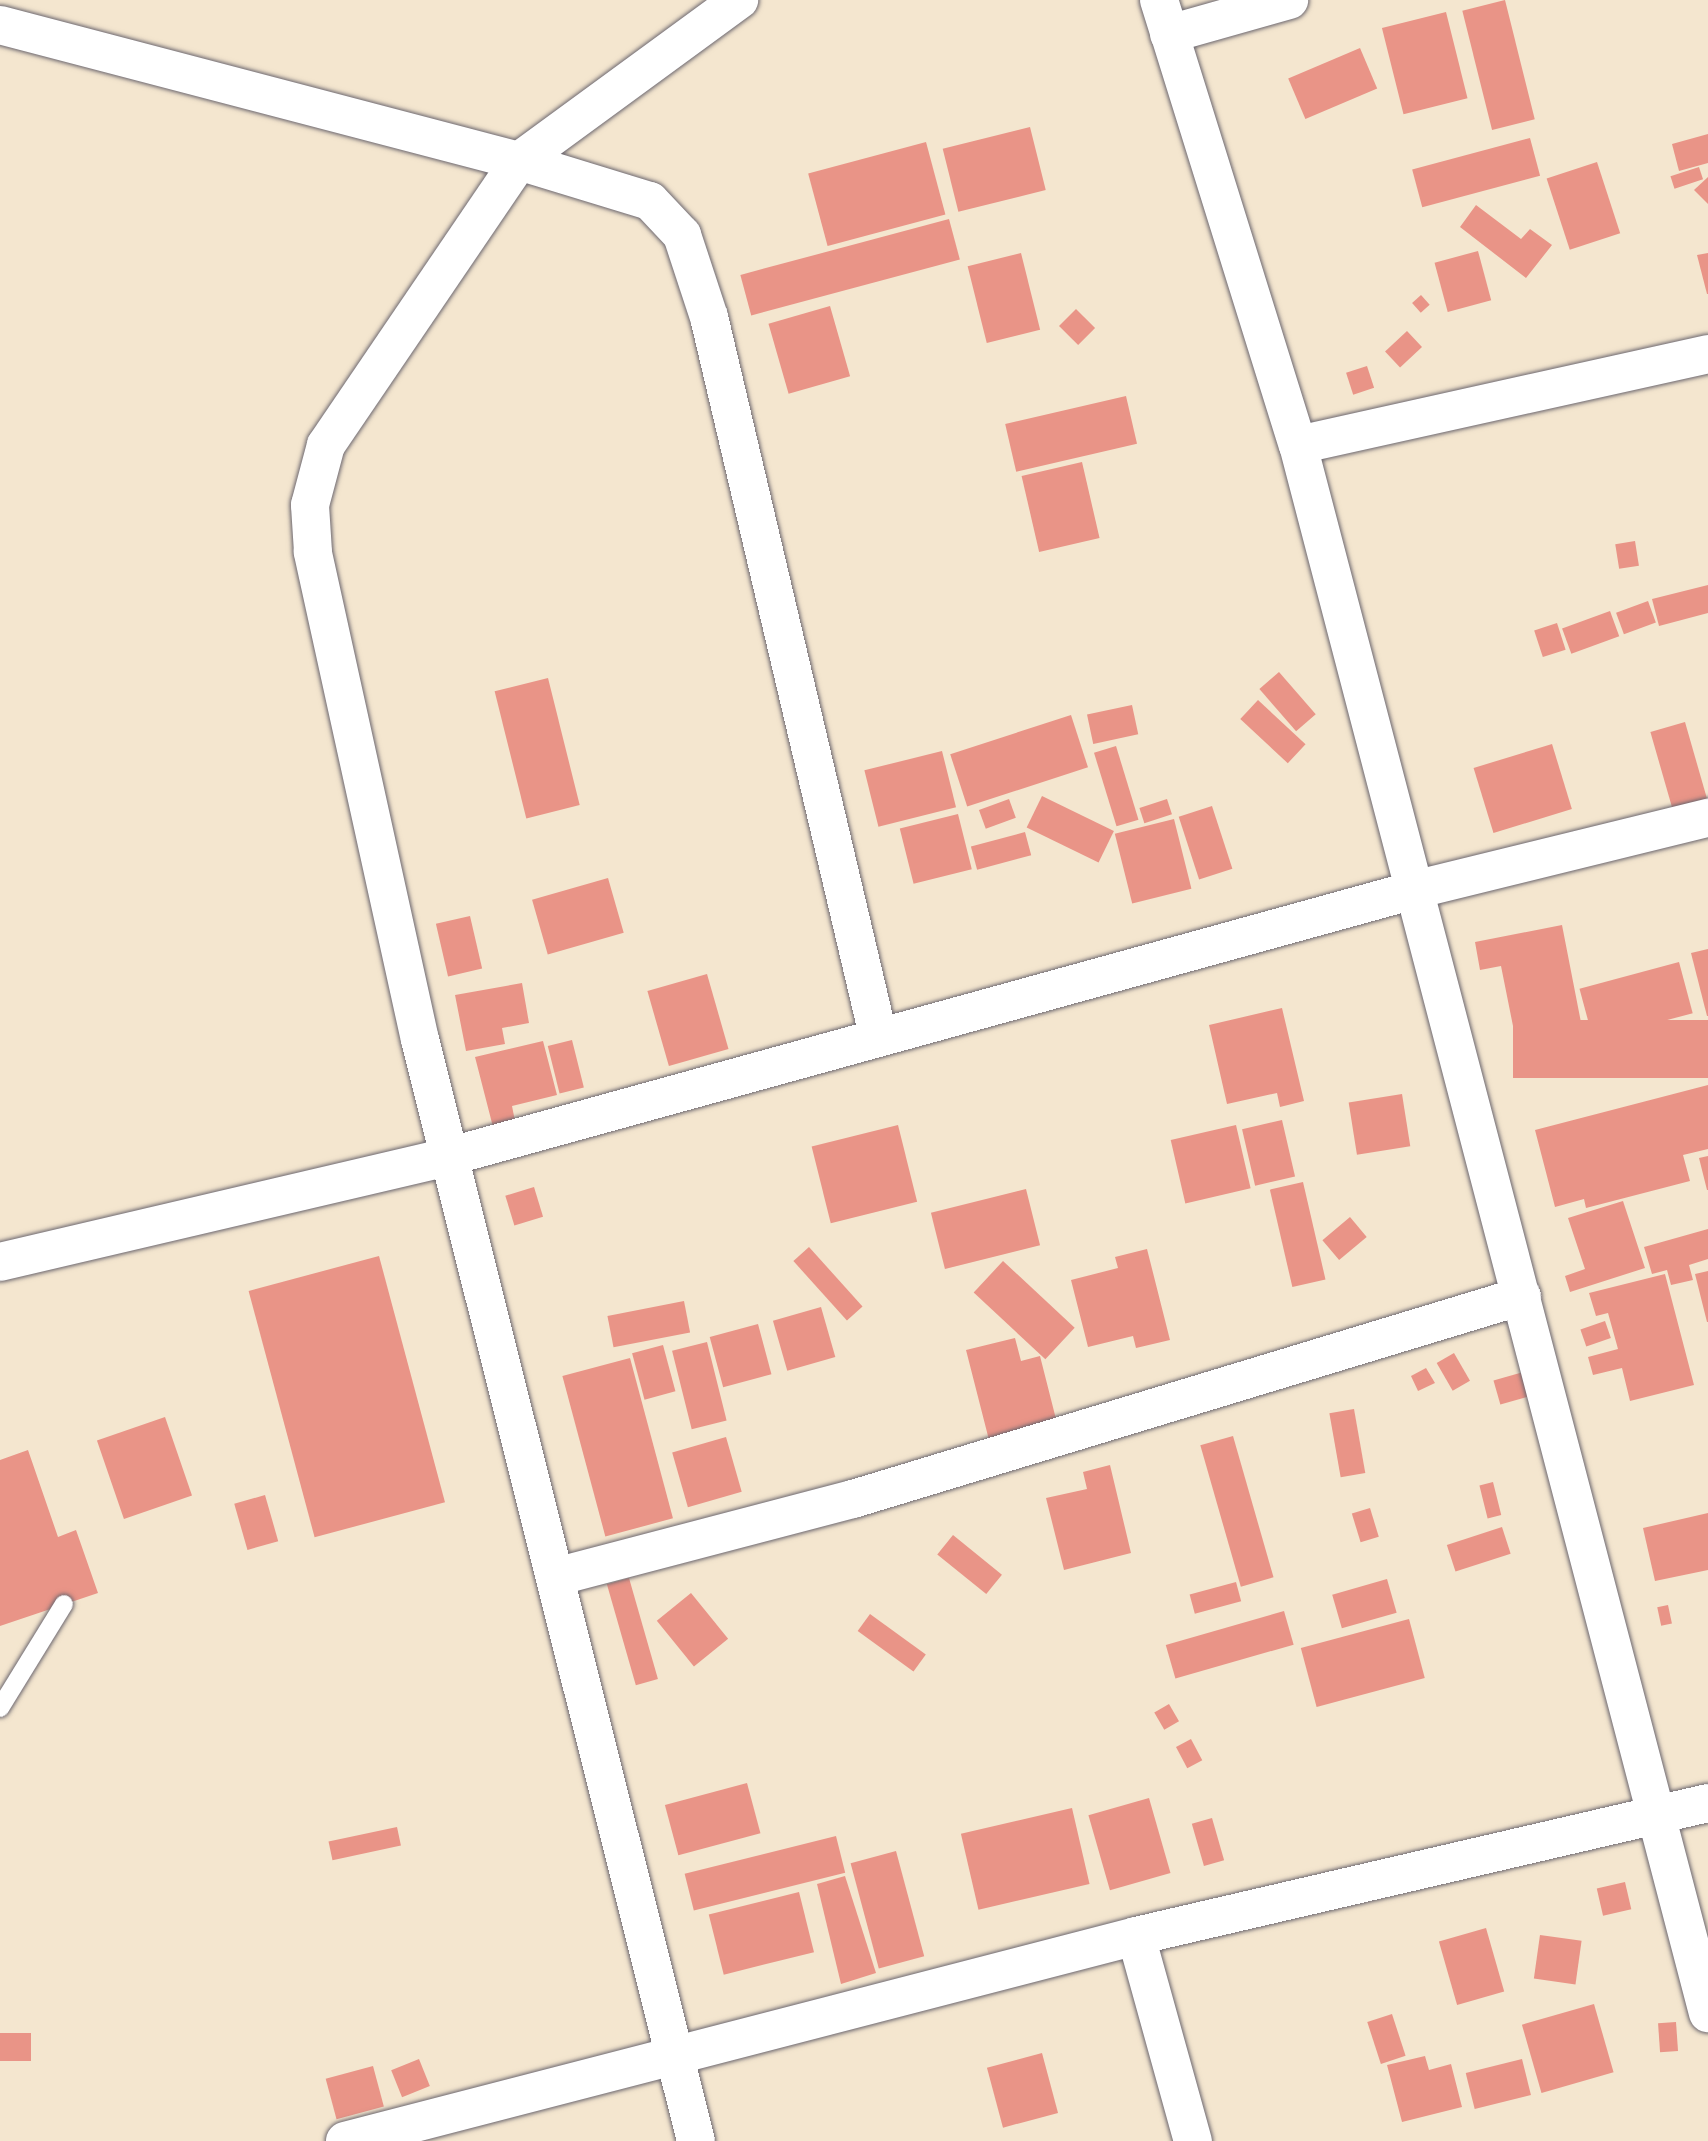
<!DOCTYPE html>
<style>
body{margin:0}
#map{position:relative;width:1708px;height:2141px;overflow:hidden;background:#f4e6cf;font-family:"Balsamiq Sans",sans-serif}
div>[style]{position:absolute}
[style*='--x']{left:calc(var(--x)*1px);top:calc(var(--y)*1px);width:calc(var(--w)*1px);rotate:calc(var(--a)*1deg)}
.building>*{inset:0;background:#e99487;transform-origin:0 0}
.roads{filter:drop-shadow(0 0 2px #6c676f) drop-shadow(0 0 2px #6c676f)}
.service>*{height:18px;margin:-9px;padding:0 9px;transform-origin:9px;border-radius:9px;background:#fff}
.minor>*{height:38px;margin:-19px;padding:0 19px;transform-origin:19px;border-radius:19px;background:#fff}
span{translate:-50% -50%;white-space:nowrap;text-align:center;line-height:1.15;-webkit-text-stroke:10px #f7f3e8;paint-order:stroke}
</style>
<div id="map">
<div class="building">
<div style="left:1505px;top:0;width:123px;height:44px;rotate:76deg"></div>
<div style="left:1446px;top:12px;width:89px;height:66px;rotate:76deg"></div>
<div style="left:1360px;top:48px;width:44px;height:78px;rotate:67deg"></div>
<div style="left:1030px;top:127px;width:65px;height:90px;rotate:76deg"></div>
<div style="clip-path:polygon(1708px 134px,1708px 163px,1679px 171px,1672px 144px)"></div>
<div style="left:1530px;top:138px;width:39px;height:122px;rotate:75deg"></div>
<div style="left:926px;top:142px;width:75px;height:122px;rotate:75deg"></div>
<div style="left:1597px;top:162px;width:75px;height:53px;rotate:72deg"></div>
<div style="left:1699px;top:167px;width:13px;height:30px;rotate:72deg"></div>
<div style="clip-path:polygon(1708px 177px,1708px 204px,1694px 190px)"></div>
<div style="clip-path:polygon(1476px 205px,1521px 239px,1530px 229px,1552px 245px,1526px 278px,1460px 227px)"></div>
<div style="left:949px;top:219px;width:42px;height:216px;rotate:75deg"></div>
<div style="left:1478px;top:251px;width:51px;height:45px;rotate:75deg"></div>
<div style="left:1021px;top:253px;width:79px;height:55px;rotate:76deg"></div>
<div style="clip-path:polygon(1708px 253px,1708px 294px,1707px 294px,1697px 255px)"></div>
<div style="left:1421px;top:295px;width:13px;height:12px;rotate:48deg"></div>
<div style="left:830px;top:306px;width:73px;height:64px;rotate:74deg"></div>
<div style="left:1076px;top:309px;width:27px;height:24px;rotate:45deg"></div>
<div style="left:1407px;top:331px;width:22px;height:30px;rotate:47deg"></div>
<div style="left:1367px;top:366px;width:23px;height:22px;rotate:72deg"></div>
<div style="left:1126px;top:396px;width:49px;height:124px;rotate:77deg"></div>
<div style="left:1082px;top:462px;width:78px;height:62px;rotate:77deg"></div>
<div style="left:1635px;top:541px;width:25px;height:20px;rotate:81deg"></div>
<div style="clip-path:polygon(1708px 585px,1708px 613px,1659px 626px,1652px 599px)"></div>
<div style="left:1648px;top:601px;width:23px;height:34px;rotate:70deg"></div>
<div style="left:1610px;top:611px;width:27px;height:51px;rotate:70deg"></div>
<div style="left:1557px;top:623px;width:28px;height:24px;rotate:72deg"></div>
<div style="left:1279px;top:672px;width:56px;height:26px;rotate:49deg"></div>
<div style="left:548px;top:678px;width:131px;height:55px;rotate:76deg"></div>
<div style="left:1258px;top:700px;width:65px;height:26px;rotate:43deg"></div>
<div style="left:1132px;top:705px;width:30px;height:46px;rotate:78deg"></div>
<div style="left:1071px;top:715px;width:55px;height:127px;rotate:72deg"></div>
<div style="left:1685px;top:722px;width:81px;height:36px;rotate:74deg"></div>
<div style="left:1552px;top:744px;width:68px;height:82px;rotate:73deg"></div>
<div style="left:1116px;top:746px;width:77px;height:23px;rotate:73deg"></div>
<div style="left:942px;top:751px;width:58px;height:80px;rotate:76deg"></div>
<div style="left:1042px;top:796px;width:80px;height:35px;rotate:26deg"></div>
<div style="left:1009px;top:799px;width:20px;height:32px;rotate:70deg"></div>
<div style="left:1167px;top:799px;width:16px;height:29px;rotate:72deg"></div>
<div style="left:1212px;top:806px;width:66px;height:35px;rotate:72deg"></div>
<div style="left:958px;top:814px;width:57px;height:60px;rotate:76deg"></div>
<div style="left:1174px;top:819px;width:72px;height:61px;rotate:76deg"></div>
<div style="left:1025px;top:832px;width:24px;height:56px;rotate:75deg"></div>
<div style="left:608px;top:878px;width:57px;height:79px;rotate:74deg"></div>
<div style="left:470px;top:916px;width:54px;height:35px;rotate:77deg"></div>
<div style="clip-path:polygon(1562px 925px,1586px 1048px,1520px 1061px,1501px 966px,1480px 970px,1475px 942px)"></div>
<div style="clip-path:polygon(1708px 949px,1708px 1016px,1707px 1016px,1691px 953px)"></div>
<div style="left:1679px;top:962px;width:53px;height:103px;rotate:75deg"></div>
<div style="left:707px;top:974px;width:78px;height:62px;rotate:74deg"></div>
<div style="clip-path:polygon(522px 983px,529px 1023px,502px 1028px,505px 1044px,466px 1051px,455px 995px)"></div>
<div style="clip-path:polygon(1282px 1008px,1304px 1101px,1280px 1107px,1277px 1093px,1227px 1104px,1209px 1025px)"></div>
<div style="left:1708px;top:1020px;width:58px;height:195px;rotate:90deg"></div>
<div style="left:572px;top:1040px;width:49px;height:25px;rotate:76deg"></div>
<div style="clip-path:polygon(543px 1041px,557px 1095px,512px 1106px,515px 1121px,493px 1127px,475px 1057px)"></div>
<div style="clip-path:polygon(1708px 1085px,1708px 1149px,1683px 1155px,1690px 1181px,1586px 1208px,1584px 1199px,1555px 1207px,1535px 1130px)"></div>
<div style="left:1402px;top:1094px;width:53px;height:54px;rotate:81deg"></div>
<div style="left:1282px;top:1120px;width:58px;height:41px;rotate:77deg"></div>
<div style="left:898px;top:1125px;width:79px;height:89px;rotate:76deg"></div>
<div style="left:1236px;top:1125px;width:65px;height:67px;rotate:77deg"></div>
<div style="clip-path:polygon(1708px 1156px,1708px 1190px,1707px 1190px,1699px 1158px)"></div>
<div style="left:1303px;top:1182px;width:100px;height:34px;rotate:77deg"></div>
<div style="left:534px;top:1187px;width:31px;height:30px;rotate:73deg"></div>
<div style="left:1026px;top:1189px;width:58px;height:98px;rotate:76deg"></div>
<div style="clip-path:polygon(1623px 1201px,1645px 1268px,1570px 1292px,1565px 1276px,1585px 1269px,1568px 1218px)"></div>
<div style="left:1350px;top:1217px;width:26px;height:36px;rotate:50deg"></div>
<div style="clip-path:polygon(1708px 1229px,1708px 1259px,1689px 1265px,1693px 1280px,1671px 1285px,1667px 1270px,1652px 1274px,1644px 1247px)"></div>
<div style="left:809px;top:1247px;width:80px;height:21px;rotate:48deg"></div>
<div style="clip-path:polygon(1147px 1249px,1170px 1340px,1136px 1348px,1133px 1336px,1088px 1347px,1071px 1280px,1118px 1268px,1115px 1257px)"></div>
<div style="left:379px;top:1256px;width:255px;height:135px;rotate:75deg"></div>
<div style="left:1003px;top:1261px;width:98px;height:43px;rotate:43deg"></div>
<div style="clip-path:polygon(1708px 1271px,1708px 1322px,1707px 1322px,1695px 1274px)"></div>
<div style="clip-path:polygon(1665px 1274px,1694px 1385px,1630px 1401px,1622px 1368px,1593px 1375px,1588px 1357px,1618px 1349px,1608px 1313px,1596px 1316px,1589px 1293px)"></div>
<div style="left:684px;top:1301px;width:32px;height:78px;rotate:79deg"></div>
<div style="left:821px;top:1307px;width:52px;height:50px;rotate:74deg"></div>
<div style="left:1605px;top:1321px;width:18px;height:26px;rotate:71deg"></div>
<div style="left:758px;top:1324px;width:52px;height:50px;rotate:75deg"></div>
<div style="clip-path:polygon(1015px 1338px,1021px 1361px,1040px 1356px,1057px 1423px,989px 1440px,966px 1350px)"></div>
<div style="left:707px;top:1342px;width:81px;height:36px;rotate:76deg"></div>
<div style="left:663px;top:1345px;width:48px;height:32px;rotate:75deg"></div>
<div style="left:1454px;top:1353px;width:32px;height:20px;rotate:60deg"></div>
<div style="left:630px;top:1358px;width:166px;height:70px;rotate:75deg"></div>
<div style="clip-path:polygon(1426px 1368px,1435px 1383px,1418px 1391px,1411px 1376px)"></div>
<div style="left:1530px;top:1370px;width:25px;height:38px;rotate:74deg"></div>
<div style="left:1354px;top:1409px;width:65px;height:25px;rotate:80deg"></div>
<div style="left:165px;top:1417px;width:83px;height:72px;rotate:71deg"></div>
<div style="left:1233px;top:1436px;width:147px;height:34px;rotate:74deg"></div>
<div style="left:726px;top:1437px;width:57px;height:56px;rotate:74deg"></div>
<div style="clip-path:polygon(28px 1450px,58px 1537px,76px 1530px,98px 1593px,0 1626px,0 1460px)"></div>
<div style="clip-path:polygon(1110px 1465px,1131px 1553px,1064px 1570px,1046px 1498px,1087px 1489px,1083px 1472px)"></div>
<div style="left:1493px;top:1482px;width:34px;height:14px;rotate:76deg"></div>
<div style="left:265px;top:1495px;width:48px;height:32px;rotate:74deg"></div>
<div style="left:1370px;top:1508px;width:30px;height:19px;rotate:73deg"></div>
<div style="clip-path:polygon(1708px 1513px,1708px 1570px,1655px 1581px,1643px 1528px)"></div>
<div style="left:1502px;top:1527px;width:28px;height:58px;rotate:72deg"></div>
<div style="left:953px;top:1535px;width:63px;height:25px;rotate:39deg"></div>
<div style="left:629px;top:1578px;width:105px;height:23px;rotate:74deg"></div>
<div style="left:1387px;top:1579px;width:35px;height:57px;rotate:74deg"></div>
<div style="left:1236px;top:1582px;width:20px;height:48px;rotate:75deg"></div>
<div style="left:691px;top:1593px;width:59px;height:44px;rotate:51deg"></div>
<div style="left:1668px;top:1605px;width:19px;height:11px;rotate:78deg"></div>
<div style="left:1284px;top:1611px;width:35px;height:123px;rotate:74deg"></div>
<div style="left:870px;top:1614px;width:69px;height:21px;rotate:36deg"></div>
<div style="left:1409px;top:1619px;width:61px;height:112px;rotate:75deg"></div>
<div style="left:1169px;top:1704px;width:20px;height:17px;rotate:60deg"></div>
<div style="left:1191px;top:1739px;width:24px;height:17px;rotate:62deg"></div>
<div style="left:747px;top:1783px;width:52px;height:85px;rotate:75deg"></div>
<div style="left:1149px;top:1798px;width:78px;height:63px;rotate:74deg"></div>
<div style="left:1072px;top:1808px;width:78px;height:114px;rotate:77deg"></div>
<div style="left:1212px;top:1818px;width:44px;height:21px;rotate:74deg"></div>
<div style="left:397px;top:1827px;width:19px;height:70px;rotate:78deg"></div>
<div style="left:836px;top:1836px;width:38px;height:156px;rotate:76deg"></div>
<div style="left:896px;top:1851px;width:109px;height:47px;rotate:75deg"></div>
<div style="clip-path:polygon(845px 1876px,876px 1973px,841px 1984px,817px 1884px)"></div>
<div style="left:1625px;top:1882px;width:28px;height:29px;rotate:77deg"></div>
<div style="left:799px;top:1892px;width:62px;height:93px;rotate:76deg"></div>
<div style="left:1486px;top:1928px;width:66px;height:49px;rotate:74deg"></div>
<div style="left:1540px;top:1935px;width:42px;height:44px;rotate:8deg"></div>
<div style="left:1594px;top:2004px;width:71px;height:75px;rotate:74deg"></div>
<div style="left:1392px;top:2014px;width:44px;height:26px;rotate:72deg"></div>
<div style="left:1676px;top:2022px;width:29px;height:18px;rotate:86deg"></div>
<div style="left:31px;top:2033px;width:28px;height:31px;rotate:90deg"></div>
<div style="left:1042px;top:2053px;width:62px;height:57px;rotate:75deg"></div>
<div style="clip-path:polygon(1425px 2056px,1429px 2070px,1451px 2064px,1462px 2107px,1402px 2122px,1387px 2065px)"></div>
<div style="left:419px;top:2059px;width:29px;height:30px;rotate:68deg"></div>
<div style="left:1522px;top:2059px;width:37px;height:58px;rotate:76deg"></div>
<div style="left:373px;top:2066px;width:42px;height:49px;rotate:75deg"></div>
</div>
<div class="roads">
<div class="service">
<div style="--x:0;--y:1708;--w:122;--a:-58.4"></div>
</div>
<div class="minor">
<div style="--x:1159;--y:0;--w:466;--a:72.7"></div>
<div style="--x:1298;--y:445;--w:1621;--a:75.35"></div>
<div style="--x:0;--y:25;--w:537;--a:14.68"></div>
<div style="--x:519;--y:161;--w:273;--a:-36.2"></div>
<div style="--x:1169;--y:34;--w:125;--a:-15.8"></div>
<div style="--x:1298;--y:445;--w:420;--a:-12.5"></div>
<div style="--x:0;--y:1262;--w:463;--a:-13.2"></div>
<div style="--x:451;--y:1156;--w:1003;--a:-15.44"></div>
<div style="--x:1418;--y:889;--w:299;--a:-13.8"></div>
<div style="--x:555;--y:1577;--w:308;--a:-14.7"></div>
<div style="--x:853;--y:1499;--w:699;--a:-16.88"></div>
<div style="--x:1136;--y:1936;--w:213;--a:74.5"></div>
<div style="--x:345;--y:2141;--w:817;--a:-14.53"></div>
<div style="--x:1136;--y:1936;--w:587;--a:-13.09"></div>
<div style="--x:696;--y:2141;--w:1135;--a:-104.07"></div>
<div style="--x:420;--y:1040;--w:500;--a:-102.4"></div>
<div style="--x:313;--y:552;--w:47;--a:-93.7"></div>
<div style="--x:310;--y:505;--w:62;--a:-75.1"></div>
<div style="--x:326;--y:445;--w:343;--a:-55.8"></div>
<div style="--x:519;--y:161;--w:137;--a:17"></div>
<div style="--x:650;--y:201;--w:47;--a:46.7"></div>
<div style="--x:682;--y:235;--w:86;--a:71.8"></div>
<div style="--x:709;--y:317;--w:738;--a:76.76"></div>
</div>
</div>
</div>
